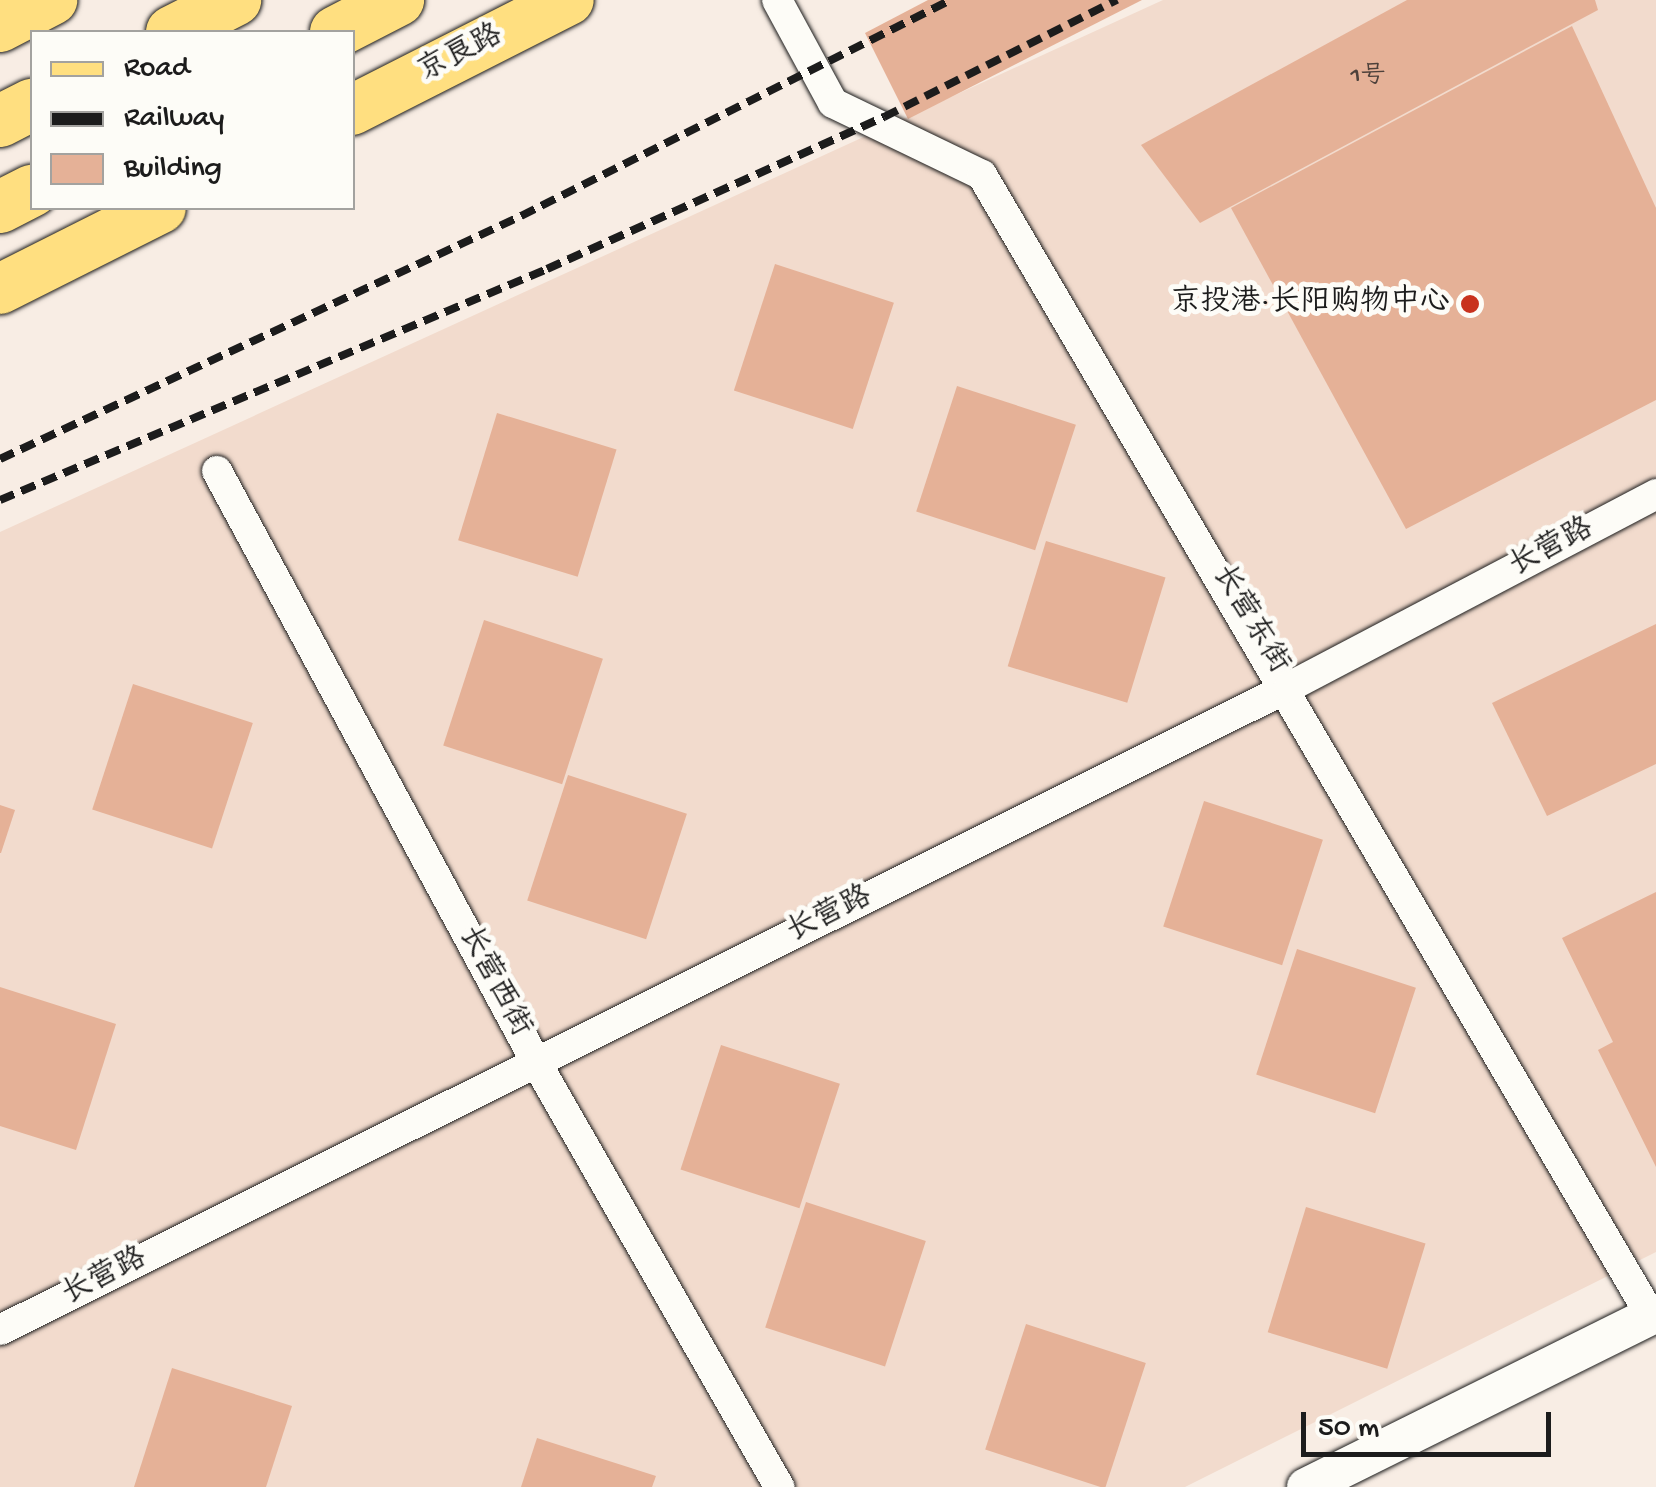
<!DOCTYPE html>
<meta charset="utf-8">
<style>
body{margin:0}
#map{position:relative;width:1656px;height:1487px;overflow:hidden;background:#f8ede4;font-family:"Gochi Hand","LXGW WenKai TC",sans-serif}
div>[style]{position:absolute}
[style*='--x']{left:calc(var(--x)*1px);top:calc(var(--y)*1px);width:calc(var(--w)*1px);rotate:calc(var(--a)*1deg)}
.built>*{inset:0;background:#f2dbcd}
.building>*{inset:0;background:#e5b197;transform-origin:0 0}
.roads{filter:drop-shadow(0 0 2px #1c1c1c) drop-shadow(0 0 2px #1c1c1c)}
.minor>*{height:30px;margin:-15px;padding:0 15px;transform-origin:15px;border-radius:15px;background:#fdfcf7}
.tertiary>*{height:38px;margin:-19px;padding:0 19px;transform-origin:19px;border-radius:19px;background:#fdfcf7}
.primary>*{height:50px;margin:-25px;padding:0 25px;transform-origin:25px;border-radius:25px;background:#ffdf80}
.trunk>*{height:52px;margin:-26px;padding:0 26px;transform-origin:26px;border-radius:26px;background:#ffdf80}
.rail>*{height:8px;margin-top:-4px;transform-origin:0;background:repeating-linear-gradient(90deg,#1c1c1c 0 15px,transparent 0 23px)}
.dots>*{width:28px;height:28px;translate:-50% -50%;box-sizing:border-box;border:5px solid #fdfcf7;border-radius:50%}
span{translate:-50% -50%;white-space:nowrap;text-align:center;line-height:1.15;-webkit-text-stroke:10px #fdfcf7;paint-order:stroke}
.number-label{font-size:25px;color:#4e413b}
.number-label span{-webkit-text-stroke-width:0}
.street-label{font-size:30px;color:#1c1c1c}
.poi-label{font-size:30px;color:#1c1c1c}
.right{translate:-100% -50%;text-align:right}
.legend{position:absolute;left:30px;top:30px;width:325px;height:180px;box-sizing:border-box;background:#fdfcf7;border:2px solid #a3a29f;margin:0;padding:12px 18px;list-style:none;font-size:30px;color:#1c1c1c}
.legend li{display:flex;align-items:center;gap:20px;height:50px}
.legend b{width:50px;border:2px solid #a3a29f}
.scale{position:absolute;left:1301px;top:1412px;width:250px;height:45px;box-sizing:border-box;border:5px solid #1c1c1c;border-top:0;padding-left:12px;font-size:30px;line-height:35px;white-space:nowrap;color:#1c1c1c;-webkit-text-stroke:8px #fdfcf7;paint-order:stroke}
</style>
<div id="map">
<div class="built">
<div style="clip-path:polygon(1163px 0,1656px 0,1656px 1252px,1185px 1487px,0 1487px,0 532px)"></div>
</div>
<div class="building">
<div style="clip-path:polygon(928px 0,1142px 0,908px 119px,865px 33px)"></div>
<div style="clip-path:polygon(1407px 0,1595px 0,1598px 10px,1200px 223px,1141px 145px)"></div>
<div style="clip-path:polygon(1572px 26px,1656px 208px,1656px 400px,1406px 529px,1231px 208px)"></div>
<div style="left:775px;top:264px;width:125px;height:133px;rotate:18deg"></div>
<div style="left:957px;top:386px;width:125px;height:132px;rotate:18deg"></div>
<div style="left:497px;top:413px;width:125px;height:133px;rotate:17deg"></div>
<div style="left:1046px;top:541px;width:125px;height:131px;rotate:17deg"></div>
<div style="left:484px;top:620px;width:125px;height:132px;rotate:18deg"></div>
<div style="clip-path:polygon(1656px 624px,1656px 764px,1547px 816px,1492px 703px)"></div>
<div style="left:133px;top:684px;width:126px;height:132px;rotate:18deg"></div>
<div style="left:568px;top:775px;width:125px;height:132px;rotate:18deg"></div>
<div style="left:1204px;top:801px;width:125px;height:132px;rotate:18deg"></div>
<div style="clip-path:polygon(0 805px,15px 810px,1px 853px,0 853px)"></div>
<div style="clip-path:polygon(1656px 892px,1656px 1167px,1598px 1050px,1613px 1042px,1562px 938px)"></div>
<div style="left:1297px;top:949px;width:125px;height:132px;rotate:18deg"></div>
<div style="clip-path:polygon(0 987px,116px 1024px,76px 1150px,0 1126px)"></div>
<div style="left:721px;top:1045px;width:125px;height:131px;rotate:18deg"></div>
<div style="left:806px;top:1202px;width:126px;height:132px;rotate:18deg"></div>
<div style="left:1306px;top:1207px;width:125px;height:131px;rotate:17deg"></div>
<div style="left:1026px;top:1324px;width:126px;height:132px;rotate:18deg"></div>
<div style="clip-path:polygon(172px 1368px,292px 1406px,266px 1487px,134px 1487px)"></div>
<div style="clip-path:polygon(537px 1438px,656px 1476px,652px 1487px,521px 1487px)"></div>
</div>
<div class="roads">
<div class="minor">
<div style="--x:777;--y:0;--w:117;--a:61.5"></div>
<div style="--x:833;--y:103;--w:165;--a:25.8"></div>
<div style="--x:982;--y:175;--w:1323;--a:59.62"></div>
<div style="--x:217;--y:471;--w:672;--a:61.64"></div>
<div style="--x:536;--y:1062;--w:490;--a:60.2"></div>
<div style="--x:0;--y:1330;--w:1440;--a:-26.51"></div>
<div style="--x:1289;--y:687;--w:415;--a:-27.7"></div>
</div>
<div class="tertiary">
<div style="--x:1306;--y:1487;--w:391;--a:-26.4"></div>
</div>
<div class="primary">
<div style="--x:0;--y:27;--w:59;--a:-27.4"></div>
<div style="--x:352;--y:110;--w:243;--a:-26.9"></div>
<div style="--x:0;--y:289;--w:180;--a:-26.7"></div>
</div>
<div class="trunk">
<div style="--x:172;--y:32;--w:71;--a:-26.9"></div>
<div style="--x:336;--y:32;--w:70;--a:-27.3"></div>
<div style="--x:0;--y:121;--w:36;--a:-27"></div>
<div style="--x:0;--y:207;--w:36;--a:-27"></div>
</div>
</div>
<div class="rail">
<div style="--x:0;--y:459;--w:575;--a:-25"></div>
<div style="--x:521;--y:216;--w:481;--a:-26.7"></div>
<div style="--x:0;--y:500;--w:594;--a:-22.89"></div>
<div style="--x:547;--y:269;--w:370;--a:-24.3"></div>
<div style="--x:884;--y:117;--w:261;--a:-26.7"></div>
</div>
<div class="dots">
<div style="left:1470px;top:304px;background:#c8321e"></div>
</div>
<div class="number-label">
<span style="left:1368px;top:78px">1号</span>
</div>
<div class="street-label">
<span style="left:461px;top:55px;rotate:-27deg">京良路</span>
<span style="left:1552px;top:549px;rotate:-28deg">长营路</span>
<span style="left:1249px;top:620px;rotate:59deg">长营东街</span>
<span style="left:830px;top:916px;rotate:-26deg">长营路</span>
<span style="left:493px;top:982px;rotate:62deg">长营西街</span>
<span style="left:105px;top:1278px;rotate:-27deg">长营路</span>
</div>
<div class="poi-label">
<span class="right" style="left:1450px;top:304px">京投港·长阳购物中心</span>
</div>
<ul class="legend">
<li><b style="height:12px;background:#ffdf80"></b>Road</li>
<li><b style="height:12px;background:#1c1c1c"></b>Railway</li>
<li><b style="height:28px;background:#e5b197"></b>Building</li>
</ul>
<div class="scale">50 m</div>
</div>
